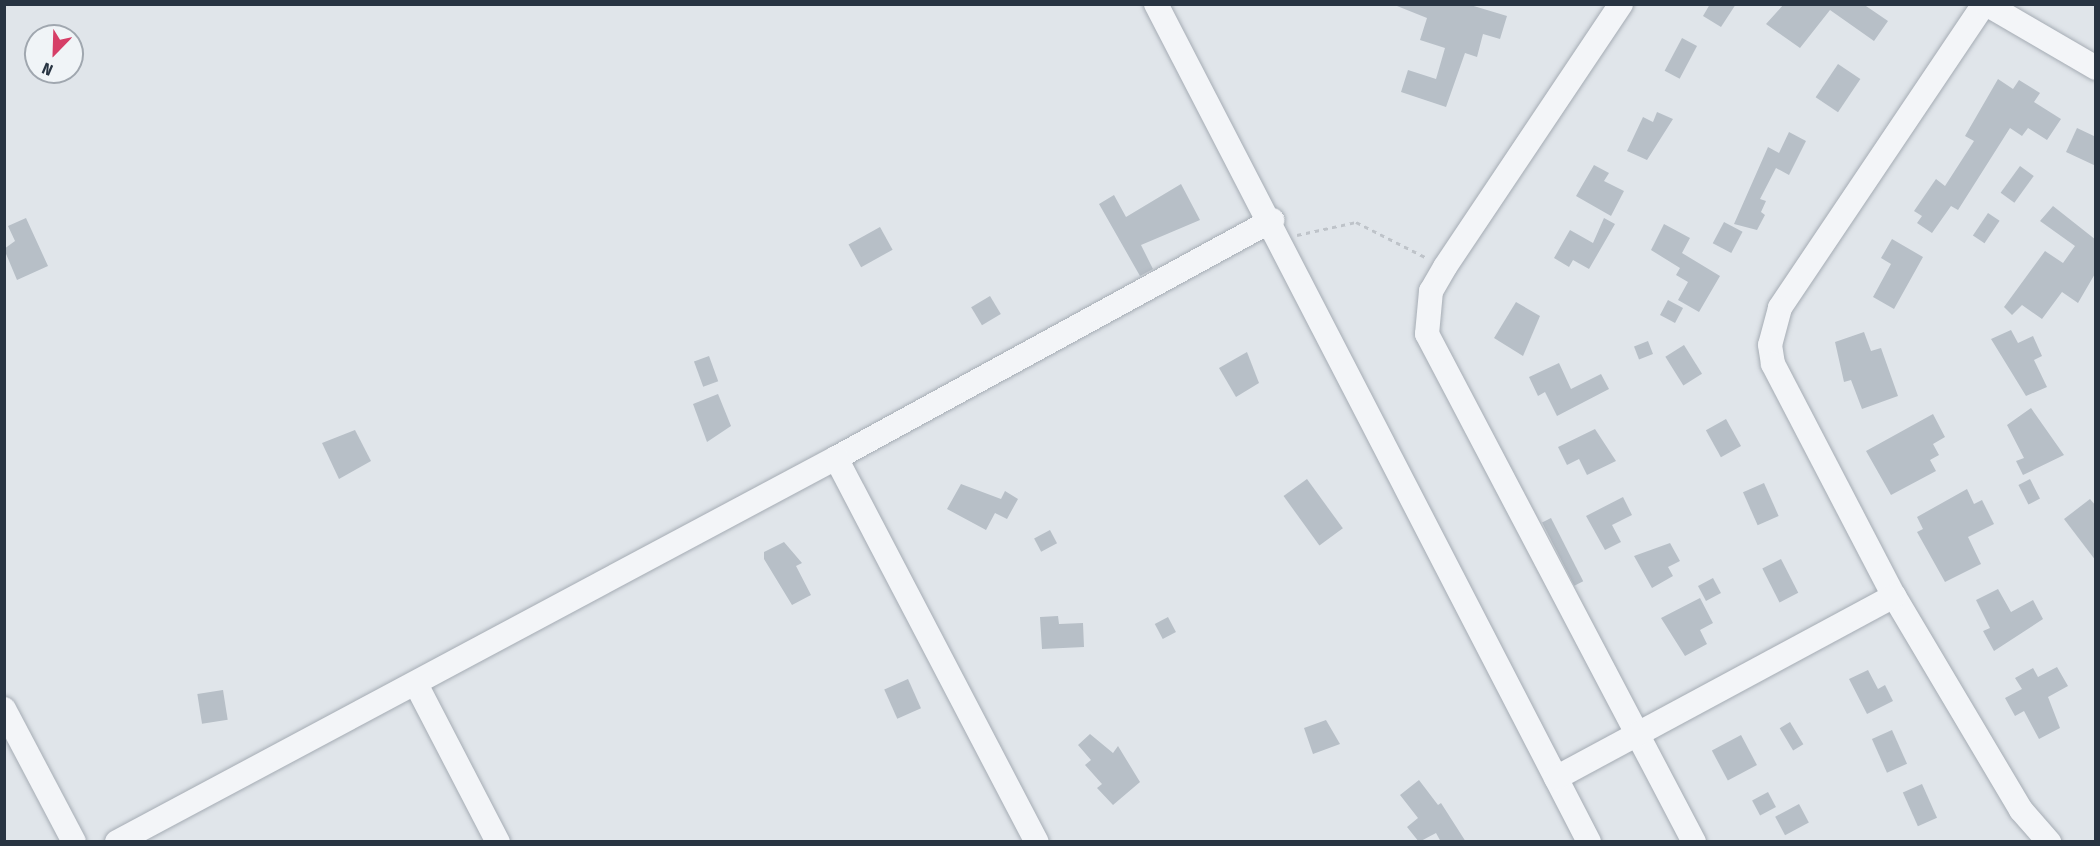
<!DOCTYPE html>
<style>
body{margin:0}
#map{position:relative;width:2100px;height:846px;overflow:hidden;background:#e0e5ea;font-family:"Fira Sans Condensed",sans-serif}
div>[style]{position:absolute}
[style*='--x']{left:calc(var(--x)*1px);top:calc(var(--y)*1px);width:calc(var(--w)*1px);rotate:calc(var(--a)*1deg)}
.building>*{inset:0;background:#b7bfc7;transform-origin:0 0}
.path>*{height:3px;margin-top:-1.5px;transform-origin:0;background:repeating-linear-gradient(90deg,#bec3c9 0 4.5px,transparent 0 9px)}
.roads{filter:drop-shadow(0 0 2px #a5acb4) drop-shadow(0 0 2px #a5acb4)}
.minor>*{height:24px;margin:-12px;padding:0 12px;transform-origin:12px;border-radius:12px;background:#f3f5f8}
span{translate:-50% -50%;white-space:nowrap;text-align:center;line-height:1.15;-webkit-text-stroke:4.5px #f0f4f7;paint-order:stroke}
.frame{position:absolute;inset:0;border:6px solid #283442;pointer-events:none}
.north{position:absolute;left:24px;top:24px;width:60px;height:60px;box-sizing:border-box;background:#f0f4f7;border:2px solid #a0a7af;border-radius:50%;rotate:203deg;font-size:16px;font-weight:700;line-height:24px;text-align:center;color:#283442}
.north::after{content:'';display:block;margin:auto;width:21px;height:27px;background:#d63e67;clip-path:polygon(50% 0,100% 100%,50% 72%,0 100%)}
</style>
<div id="map">
<div class="building">
<div style="clip-path:polygon(1392px 4px,1467px 4px,1507px 16px,1500px 39px,1483px 34px,1477px 57px,1465px 53px,1446px 107px,1401px 92px,1408px 70px,1436px 79px,1445px 48px,1420px 40px,1427px 18px)"></div>
<div style="clip-path:polygon(1710px 4px,1736px 4px,1721px 27px,1703px 16px)"></div>
<div style="clip-path:polygon(1784px 4px,1863px 4px,1888px 21px,1874px 41px,1830px 10px,1800px 48px,1766px 24px)"></div>
<div style="left:1682px;top:38px;width:17px;height:37px;rotate:28deg"></div>
<div style="left:1838px;top:64px;width:27px;height:40px;rotate:34deg"></div>
<div style="clip-path:polygon(1998px 79px,2013px 89px,2019px 80px,2040px 93px,2034px 102px,2061px 119px,2047px 140px,2028px 128px,2022px 136px,2010px 128px,1958px 210px,1951px 206px,1932px 233px,1917px 223px,1922px 216px,1914px 211px,1936px 179px,1945px 186px,1974px 141px,1965px 136px)"></div>
<div style="clip-path:polygon(1657px 112px,1673px 119px,1647px 160px,1627px 151px,1643px 117px,1653px 122px)"></div>
<div style="clip-path:polygon(2077px 128px,2096px 137px,2096px 166px,2066px 152px)"></div>
<div style="clip-path:polygon(1789px 132px,1806px 141px,1789px 175px,1776px 168px,1760px 199px,1766px 201px,1761px 212px,1765px 215px,1757px 230px,1734px 224px,1768px 147px,1779px 153px)"></div>
<div style="clip-path:polygon(1594px 165px,1609px 173px,1604px 181px,1624px 191px,1611px 216px,1576px 196px)"></div>
<div style="left:2020px;top:166px;width:17px;height:33px;rotate:36deg"></div>
<div style="clip-path:polygon(1181px 184px,1200px 220px,1141px 245px,1153px 269px,1140px 276px,1099px 204px,1114px 195px,1126px 217px)"></div>
<div style="clip-path:polygon(2053px 206px,2096px 240px,2096px 272px,2078px 303px,2062px 292px,2042px 319px,2022px 305px,2012px 315px,2004px 307px,2045px 251px,2063px 263px,2075px 246px,2040px 221px)"></div>
<div style="left:1988px;top:213px;width:14px;height:27px;rotate:34deg"></div>
<div style="clip-path:polygon(26px 218px,48px 266px,17px 280px,4px 249px,15px 241px,8px 226px)"></div>
<div style="clip-path:polygon(1604px 218px,1615px 224px,1589px 269px,1573px 260px,1569px 267px,1554px 258px,1570px 230px,1593px 243px)"></div>
<div style="left:1724px;top:222px;width:21px;height:24px;rotate:28deg"></div>
<div style="clip-path:polygon(1664px 224px,1690px 238px,1682px 253px,1720px 276px,1699px 312px,1678px 300px,1688px 282px,1676px 275px,1680px 268px,1651px 250px)"></div>
<div style="left:880px;top:227px;width:26px;height:36px;rotate:61deg"></div>
<div style="clip-path:polygon(1892px 239px,1923px 257px,1894px 309px,1873px 297px,1891px 264px,1881px 258px)"></div>
<div style="left:990px;top:296px;width:21px;height:22px;rotate:59deg"></div>
<div style="left:1668px;top:300px;width:17px;height:17px;rotate:28deg"></div>
<div style="clip-path:polygon(1516px 302px,1540px 316px,1523px 356px,1494px 338px)"></div>
<div style="clip-path:polygon(2011px 330px,2018px 343px,2033px 336px,2042px 356px,2034px 360px,2047px 387px,2026px 396px,1991px 339px)"></div>
<div style="clip-path:polygon(1864px 332px,1871px 351px,1881px 348px,1898px 396px,1862px 409px,1851px 380px,1844px 382px,1835px 342px)"></div>
<div style="left:1648px;top:341px;width:14px;height:15px;rotate:69deg"></div>
<div style="left:1684px;top:345px;width:34px;height:22px;rotate:58deg"></div>
<div style="clip-path:polygon(1247px 352px,1259px 383px,1236px 397px,1219px 368px)"></div>
<div style="left:709px;top:356px;width:27px;height:16px;rotate:70deg"></div>
<div style="clip-path:polygon(1559px 363px,1571px 389px,1601px 374px,1609px 389px,1557px 416px,1545px 392px,1538px 396px,1529px 377px)"></div>
<div style="clip-path:polygon(718px 394px,731px 426px,707px 442px,693px 404px)"></div>
<div style="clip-path:polygon(2031px 408px,2064px 455px,2023px 475px,2016px 461px,2024px 458px,2007px 425px)"></div>
<div style="clip-path:polygon(1933px 414px,1945px 437px,1933px 444px,1939px 455px,1930px 460px,1936px 471px,1891px 495px,1866px 451px)"></div>
<div style="left:1726px;top:419px;width:31px;height:23px;rotate:61deg"></div>
<div style="clip-path:polygon(1595px 429px,1616px 461px,1587px 475px,1579px 459px,1567px 465px,1558px 447px)"></div>
<div style="clip-path:polygon(355px 430px,371px 461px,339px 479px,322px 443px)"></div>
<div style="left:1307px;top:479px;width:61px;height:29px;rotate:54deg"></div>
<div style="left:2030px;top:479px;width:22px;height:13px;rotate:63deg"></div>
<div style="left:1764px;top:483px;width:36px;height:23px;rotate:66deg"></div>
<div style="clip-path:polygon(961px 484px,1001px 499px,1005px 491px,1018px 499px,1007px 519px,995px 513px,986px 530px,947px 509px)"></div>
<div style="clip-path:polygon(1967px 489px,1974px 504px,1982px 500px,1994px 524px,1968px 537px,1981px 564px,1945px 582px,1917px 532px,1923px 529px,1917px 517px)"></div>
<div style="clip-path:polygon(1623px 497px,1632px 515px,1612px 525px,1621px 542px,1605px 550px,1586px 516px)"></div>
<div style="clip-path:polygon(2090px 499px,2096px 506px,2096px 561px,2064px 519px)"></div>
<div style="left:1551px;top:518px;width:71px;height:10px;rotate:63deg"></div>
<div style="left:1050px;top:530px;width:15px;height:18px;rotate:62deg"></div>
<div style="clip-path:polygon(784px 542px,802px 563px,796px 566px,811px 595px,792px 605px,764px 559px,764px 552px)"></div>
<div style="clip-path:polygon(1670px 543px,1680px 561px,1668px 567px,1673px 576px,1652px 588px,1634px 556px)"></div>
<div style="left:1781px;top:559px;width:38px;height:21px;rotate:63deg"></div>
<div style="left:1713px;top:578px;width:17px;height:17px;rotate:62deg"></div>
<div style="clip-path:polygon(1998px 589px,2011px 612px,2033px 600px,2043px 619px,1994px 651px,1983px 631px,1990px 628px,1976px 600px)"></div>
<div style="clip-path:polygon(1700px 598px,1713px 623px,1700px 630px,1707px 644px,1685px 656px,1661px 618px)"></div>
<div style="clip-path:polygon(1058px 616px,1059px 624px,1083px 623px,1084px 647px,1042px 649px,1040px 617px)"></div>
<div style="left:1168px;top:617px;width:17px;height:15px;rotate:62deg"></div>
<div style="clip-path:polygon(2057px 667px,2068px 686px,2048px 697px,2060px 728px,2039px 739px,2024px 711px,2015px 716px,2005px 698px,2022px 689px,2015px 678px,2033px 668px,2038px 677px)"></div>
<div style="clip-path:polygon(1868px 670px,1878px 689px,1885px 685px,1893px 701px,1867px 714px,1849px 679px)"></div>
<div style="left:908px;top:679px;width:32px;height:26px;rotate:66deg"></div>
<div style="left:223px;top:690px;width:30px;height:26px;rotate:81deg"></div>
<div style="clip-path:polygon(1326px 720px,1340px 744px,1313px 754px,1304px 728px)"></div>
<div style="left:1790px;top:722px;width:26px;height:12px;rotate:59deg"></div>
<div style="left:1892px;top:730px;width:37px;height:22px;rotate:66deg"></div>
<div style="clip-path:polygon(1090px 734px,1113px 753px,1118px 746px,1140px 782px,1113px 805px,1097px 788px,1102px 784px,1085px 765px,1091px 760px,1078px 745px)"></div>
<div style="left:1741px;top:735px;width:34px;height:33px;rotate:62deg"></div>
<div style="clip-path:polygon(1419px 780px,1438px 805px,1441px 803px,1466px 842px,1441px 842px,1436px 833px,1419px 842px,1407px 827px,1418px 818px,1400px 795px)"></div>
<div style="left:1922px;top:784px;width:37px;height:21px;rotate:66deg"></div>
<div style="left:1768px;top:792px;width:17px;height:18px;rotate:62deg"></div>
<div style="left:1799px;top:804px;width:21px;height:27px;rotate:62deg"></div>
</div>
<div class="path">
<div style="--x:1297;--y:235;--w:60;--a:-12.4"></div>
<div style="--x:1356;--y:222;--w:80;--a:26.9"></div>
</div>
<div class="roads">
<div class="minor">
<div style="--x:1156;--y:4;--w:943;--a:62.67"></div>
<div style="--x:1621;--y:4;--w:316;--a:123.8"></div>
<div style="--x:1445;--y:267;--w:28;--a:120"></div>
<div style="--x:1431;--y:291;--w:43;--a:95.3"></div>
<div style="--x:1427;--y:334;--w:574;--a:62.27"></div>
<div style="--x:1984;--y:4;--w:366;--a:123.9"></div>
<div style="--x:1780;--y:308;--w:38;--a:105"></div>
<div style="--x:1770;--y:345;--w:19;--a:81"></div>
<div style="--x:1773;--y:364;--w:262;--a:62.5"></div>
<div style="--x:1894;--y:596;--w:249;--a:59.3"></div>
<div style="--x:2021;--y:810;--w:43;--a:48.8"></div>
<div style="--x:1986;--y:4;--w:127;--a:30.2"></div>
<div style="--x:836;--y:458;--w:497;--a:-28.6"></div>
<div style="--x:417;--y:686;--w:176;--a:62.6"></div>
<div style="--x:4;--y:709;--w:150;--a:62.2"></div>
<div style="--x:1556;--y:778;--w:384;--a:-28.3"></div>
<div style="--x:117;--y:842;--w:815;--a:-28.11"></div>
<div style="--x:836;--y:458;--w:433;--a:62.4"></div>
</div>
</div>
<div class="frame"></div>
<div class="north">N</div>
</div>
